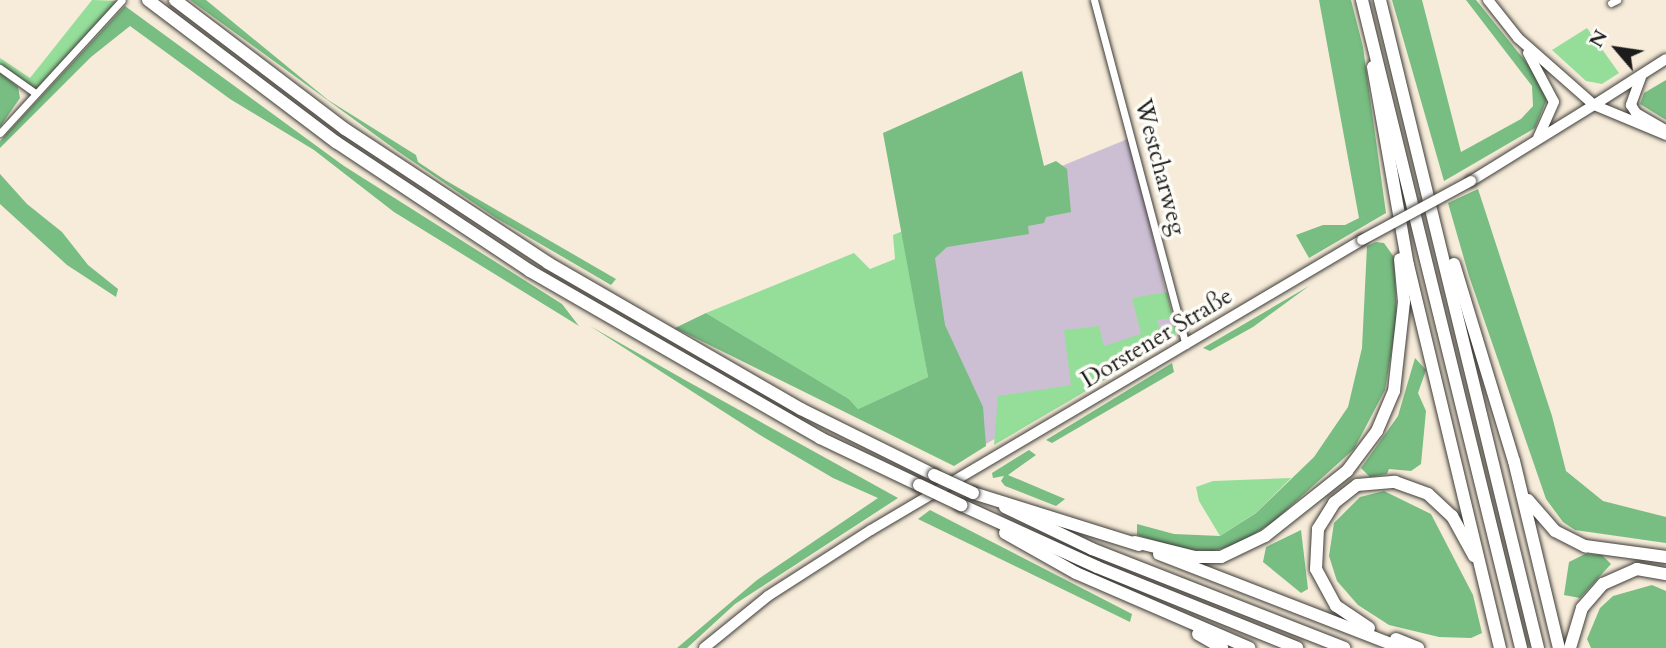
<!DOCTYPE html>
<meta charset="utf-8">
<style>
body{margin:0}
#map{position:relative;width:1666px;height:648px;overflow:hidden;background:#f7ecd9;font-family:Cardo,serif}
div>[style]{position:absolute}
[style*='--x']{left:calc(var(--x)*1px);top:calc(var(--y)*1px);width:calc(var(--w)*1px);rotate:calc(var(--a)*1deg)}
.industrial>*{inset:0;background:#ccbfd4}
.green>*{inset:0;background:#95de9a}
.forest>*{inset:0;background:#78bd82}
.roads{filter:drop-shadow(0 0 2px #3d3b38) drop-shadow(0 0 2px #3d3b38)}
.street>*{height:7px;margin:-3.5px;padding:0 3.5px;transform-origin:3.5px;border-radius:3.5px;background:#fff}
.secondary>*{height:10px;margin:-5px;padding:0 5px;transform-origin:5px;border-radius:5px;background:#fff}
.primary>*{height:10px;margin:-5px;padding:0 5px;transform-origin:5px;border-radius:5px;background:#fff}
.highway>*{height:12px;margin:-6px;padding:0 6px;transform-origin:6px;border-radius:6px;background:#fff}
.bridges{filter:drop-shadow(0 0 2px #3d3b38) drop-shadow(0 0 2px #3d3b38)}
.primary-bridge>*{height:10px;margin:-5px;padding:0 5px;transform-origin:5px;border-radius:5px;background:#fff}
.highway-bridge>*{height:12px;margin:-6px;padding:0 6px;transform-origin:6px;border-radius:6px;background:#fff}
span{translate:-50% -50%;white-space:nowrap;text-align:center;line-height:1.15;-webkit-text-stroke:7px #fdfcf7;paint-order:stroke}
.street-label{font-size:24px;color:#1c1c1c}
.north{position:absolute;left:1582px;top:14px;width:70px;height:70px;-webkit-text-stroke:5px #fdfcf7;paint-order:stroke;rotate:299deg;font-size:19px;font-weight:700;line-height:28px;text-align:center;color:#1c1c1c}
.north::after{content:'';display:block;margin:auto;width:24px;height:32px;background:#1c1c1c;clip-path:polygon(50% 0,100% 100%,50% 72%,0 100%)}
</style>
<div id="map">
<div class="industrial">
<div style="clip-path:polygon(1130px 138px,1176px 336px,963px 457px,903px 231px)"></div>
</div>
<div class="green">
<div style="clip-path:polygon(92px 0,119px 1px,36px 90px,0 65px,0 58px,30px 78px)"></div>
<div style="clip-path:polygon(1587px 28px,1619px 73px,1602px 84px,1586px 81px,1552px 50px)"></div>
<div style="clip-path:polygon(903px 231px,928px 377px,858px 409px,849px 399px,706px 313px,854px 253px,870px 269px,895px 259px,893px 235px)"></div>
<div style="clip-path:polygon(1167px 292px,1173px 318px,1157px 320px,1159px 327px,1175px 326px,1175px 339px,994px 445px,998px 396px,1071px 385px,1064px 330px,1099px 326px,1104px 346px,1141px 334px,1132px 298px)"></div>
<div style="clip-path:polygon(1291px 478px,1257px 512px,1220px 536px,1199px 501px,1196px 487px,1213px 481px)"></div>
</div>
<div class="forest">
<div style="clip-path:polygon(190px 0,206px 0,328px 100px,416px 155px,418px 162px,445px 180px,616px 279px,611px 285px,496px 218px,396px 150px)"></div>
<div style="clip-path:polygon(1319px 0,1351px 0,1363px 47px,1386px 213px,1309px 258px,1296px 235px,1323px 225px,1345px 225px,1359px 218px)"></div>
<div style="clip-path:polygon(1392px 0,1422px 0,1461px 152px,1521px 119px,1533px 106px,1532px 86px,1466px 0,1476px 0,1530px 67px,1547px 99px,1535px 128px,1444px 181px)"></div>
<div style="clip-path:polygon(125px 6px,344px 166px,562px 304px,579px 326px,394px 212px,314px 150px,230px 99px,130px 26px,91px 57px,0 148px,0 141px)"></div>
<div style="clip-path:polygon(1022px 71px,1044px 166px,1056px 161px,1067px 169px,1071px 212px,1046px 217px,1044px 223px,1028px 226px,1029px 234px,947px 247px,935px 258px,945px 325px,983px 407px,986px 446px,954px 466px,675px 328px,706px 313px,849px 399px,858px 409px,928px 377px,883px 133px)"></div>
<div style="clip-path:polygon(0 73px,18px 87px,20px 98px,0 127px)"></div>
<div style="clip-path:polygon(1666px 80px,1666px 120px,1640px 104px,1644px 93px)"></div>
<div style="clip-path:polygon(0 174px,27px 204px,62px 232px,88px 265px,118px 289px,116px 297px,67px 265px,0 204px)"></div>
<div style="clip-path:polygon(1478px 189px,1552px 416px,1566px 471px,1603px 501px,1666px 517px,1666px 543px,1575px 530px,1563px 522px,1546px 499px,1469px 276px,1448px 203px)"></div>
<div style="clip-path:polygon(1376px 242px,1384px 243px,1394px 257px,1397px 320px,1385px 390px,1354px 449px,1273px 522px,1238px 544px,1213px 551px,1186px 550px,1137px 535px,1137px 524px,1174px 534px,1220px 536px,1256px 513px,1314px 457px,1348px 407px,1362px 348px,1367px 246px)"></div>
<div style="clip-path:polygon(1309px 286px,1253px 327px,1210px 351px,1203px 348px)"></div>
<div style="clip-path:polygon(590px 326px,685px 380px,898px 498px,735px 604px,687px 648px,677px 648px,757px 580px,878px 498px,833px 478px,760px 435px)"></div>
<div style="clip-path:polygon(1415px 358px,1426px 370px,1418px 393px,1426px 411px,1421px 464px,1411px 471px,1389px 469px,1387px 474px,1370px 477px,1361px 468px,1398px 416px)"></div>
<div style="clip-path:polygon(1172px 363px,1174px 372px,1052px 443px,1046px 440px)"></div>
<div style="clip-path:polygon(1029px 450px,1036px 455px,1008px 475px,1065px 499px,1056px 506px,1005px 486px,1001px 481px,1004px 476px,993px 478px,992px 473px)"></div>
<div style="clip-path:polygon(1384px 491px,1431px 514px,1473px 595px,1482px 633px,1471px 638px,1439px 637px,1389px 625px,1358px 605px,1337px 581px,1329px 556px,1334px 523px,1360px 497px)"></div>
<div style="clip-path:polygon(930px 510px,1132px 614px,1130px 622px,918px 519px)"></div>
<div style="clip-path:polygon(1301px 530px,1308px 589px,1301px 593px,1263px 562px,1266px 547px)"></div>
<div style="clip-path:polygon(1585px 554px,1602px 555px,1611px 564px,1580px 598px,1564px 595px,1569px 562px)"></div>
<div style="clip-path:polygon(1652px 585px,1666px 591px,1666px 648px,1591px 648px,1587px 639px,1600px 608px,1613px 596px)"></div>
</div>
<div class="roads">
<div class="street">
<div style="--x:1094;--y:0;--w:357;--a:75.1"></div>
<div style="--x:1611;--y:3;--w:7;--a:-27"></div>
<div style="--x:0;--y:68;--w:43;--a:35.5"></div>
<div style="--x:0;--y:133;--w:180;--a:-47.5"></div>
</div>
<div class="secondary">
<div style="--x:1641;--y:77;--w:30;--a:110"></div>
<div style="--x:1631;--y:105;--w:9;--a:58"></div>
<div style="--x:1636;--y:113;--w:34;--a:30"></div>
<div style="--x:1594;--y:105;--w:85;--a:-32.6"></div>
</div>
<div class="primary">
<div style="--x:1488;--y:0;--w:48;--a:51.7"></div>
<div style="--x:1518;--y:38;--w:101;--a:41.4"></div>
<div style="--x:1594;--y:105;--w:78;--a:22.6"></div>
<div style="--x:1528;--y:53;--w:55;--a:62"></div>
<div style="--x:1554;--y:102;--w:39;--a:114"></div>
<div style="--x:1471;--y:181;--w:145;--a:-31.7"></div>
<div style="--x:704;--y:648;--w:82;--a:-39.1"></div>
<div style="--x:768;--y:596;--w:122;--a:-32.7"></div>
<div style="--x:871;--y:530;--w:570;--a:-30.57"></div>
</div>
<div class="highway">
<div style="--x:148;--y:0;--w:236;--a:37.1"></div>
<div style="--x:336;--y:142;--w:233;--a:33.6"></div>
<div style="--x:530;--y:271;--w:335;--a:29.9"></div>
<div style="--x:820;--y:438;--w:110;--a:25.4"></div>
<div style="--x:175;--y:0;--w:213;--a:37.2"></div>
<div style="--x:345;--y:129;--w:243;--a:33.4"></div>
<div style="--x:548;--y:263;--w:292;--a:30"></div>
<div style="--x:801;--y:409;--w:148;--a:26.4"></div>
<div style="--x:1362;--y:0;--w:667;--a:76.21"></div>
<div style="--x:1380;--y:0;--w:667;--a:76.3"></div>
<div style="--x:1373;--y:67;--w:201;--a:80"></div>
<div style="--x:1408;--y:265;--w:394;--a:76.5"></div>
<div style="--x:1454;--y:264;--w:206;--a:73.1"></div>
<div style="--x:1514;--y:461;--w:192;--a:76.5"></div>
<div style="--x:973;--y:493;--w:174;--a:17.4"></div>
<div style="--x:1528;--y:500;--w:41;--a:48.9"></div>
<div style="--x:1555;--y:531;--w:34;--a:27"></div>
<div style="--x:1585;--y:546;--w:82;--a:7.7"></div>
<div style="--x:961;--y:505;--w:149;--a:24.5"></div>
<div style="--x:1097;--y:567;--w:216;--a:22"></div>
<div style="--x:1005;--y:507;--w:97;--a:25.8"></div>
<div style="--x:1092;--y:549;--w:271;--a:21.4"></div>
<div style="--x:1005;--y:533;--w:81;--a:29.4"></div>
<div style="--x:1076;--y:573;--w:189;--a:23.4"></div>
<div style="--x:1135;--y:542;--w:62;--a:14"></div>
<div style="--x:1195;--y:557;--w:26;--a:0"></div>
<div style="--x:1221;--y:557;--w:49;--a:-25.5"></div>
<div style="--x:1265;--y:536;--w:105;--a:-38.4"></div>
<div style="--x:1347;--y:471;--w:50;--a:-53.1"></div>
<div style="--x:1377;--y:431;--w:43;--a:-67"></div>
<div style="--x:1394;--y:391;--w:90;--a:-83.6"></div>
<div style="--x:1404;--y:302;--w:43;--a:-95.3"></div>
<div style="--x:1159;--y:554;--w:260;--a:21.2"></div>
<div style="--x:1369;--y:628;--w:40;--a:-146"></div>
<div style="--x:1336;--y:606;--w:42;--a:-118.4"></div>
<div style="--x:1316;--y:569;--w:40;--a:-87.1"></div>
<div style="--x:1318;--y:529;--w:31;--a:-58"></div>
<div style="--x:1334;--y:503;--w:29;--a:-38"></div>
<div style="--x:1357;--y:485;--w:38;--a:-5"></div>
<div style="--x:1395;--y:482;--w:35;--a:20"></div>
<div style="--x:1428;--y:494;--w:33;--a:43"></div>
<div style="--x:1452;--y:516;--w:46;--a:61.2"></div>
<div style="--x:1198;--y:634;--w:28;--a:30"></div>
<div style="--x:1396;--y:639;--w:24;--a:22"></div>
<div style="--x:1570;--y:648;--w:42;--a:-73.3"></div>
<div style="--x:1582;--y:608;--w:32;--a:-49"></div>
<div style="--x:1603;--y:584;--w:37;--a:-24"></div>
<div style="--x:1637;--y:569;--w:29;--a:10"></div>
</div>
</div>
<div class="bridges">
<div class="primary-bridge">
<div style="--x:1362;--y:240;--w:124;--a:-28.4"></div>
</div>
<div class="highway-bridge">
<div style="--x:934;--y:475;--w:43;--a:24.8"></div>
<div style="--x:919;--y:485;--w:47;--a:25.5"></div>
</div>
</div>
<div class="street-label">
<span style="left:1160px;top:167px;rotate:75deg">Westcharweg</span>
<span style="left:1157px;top:338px;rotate:-31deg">Dorstener Straße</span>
</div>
<div class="north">N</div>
</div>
